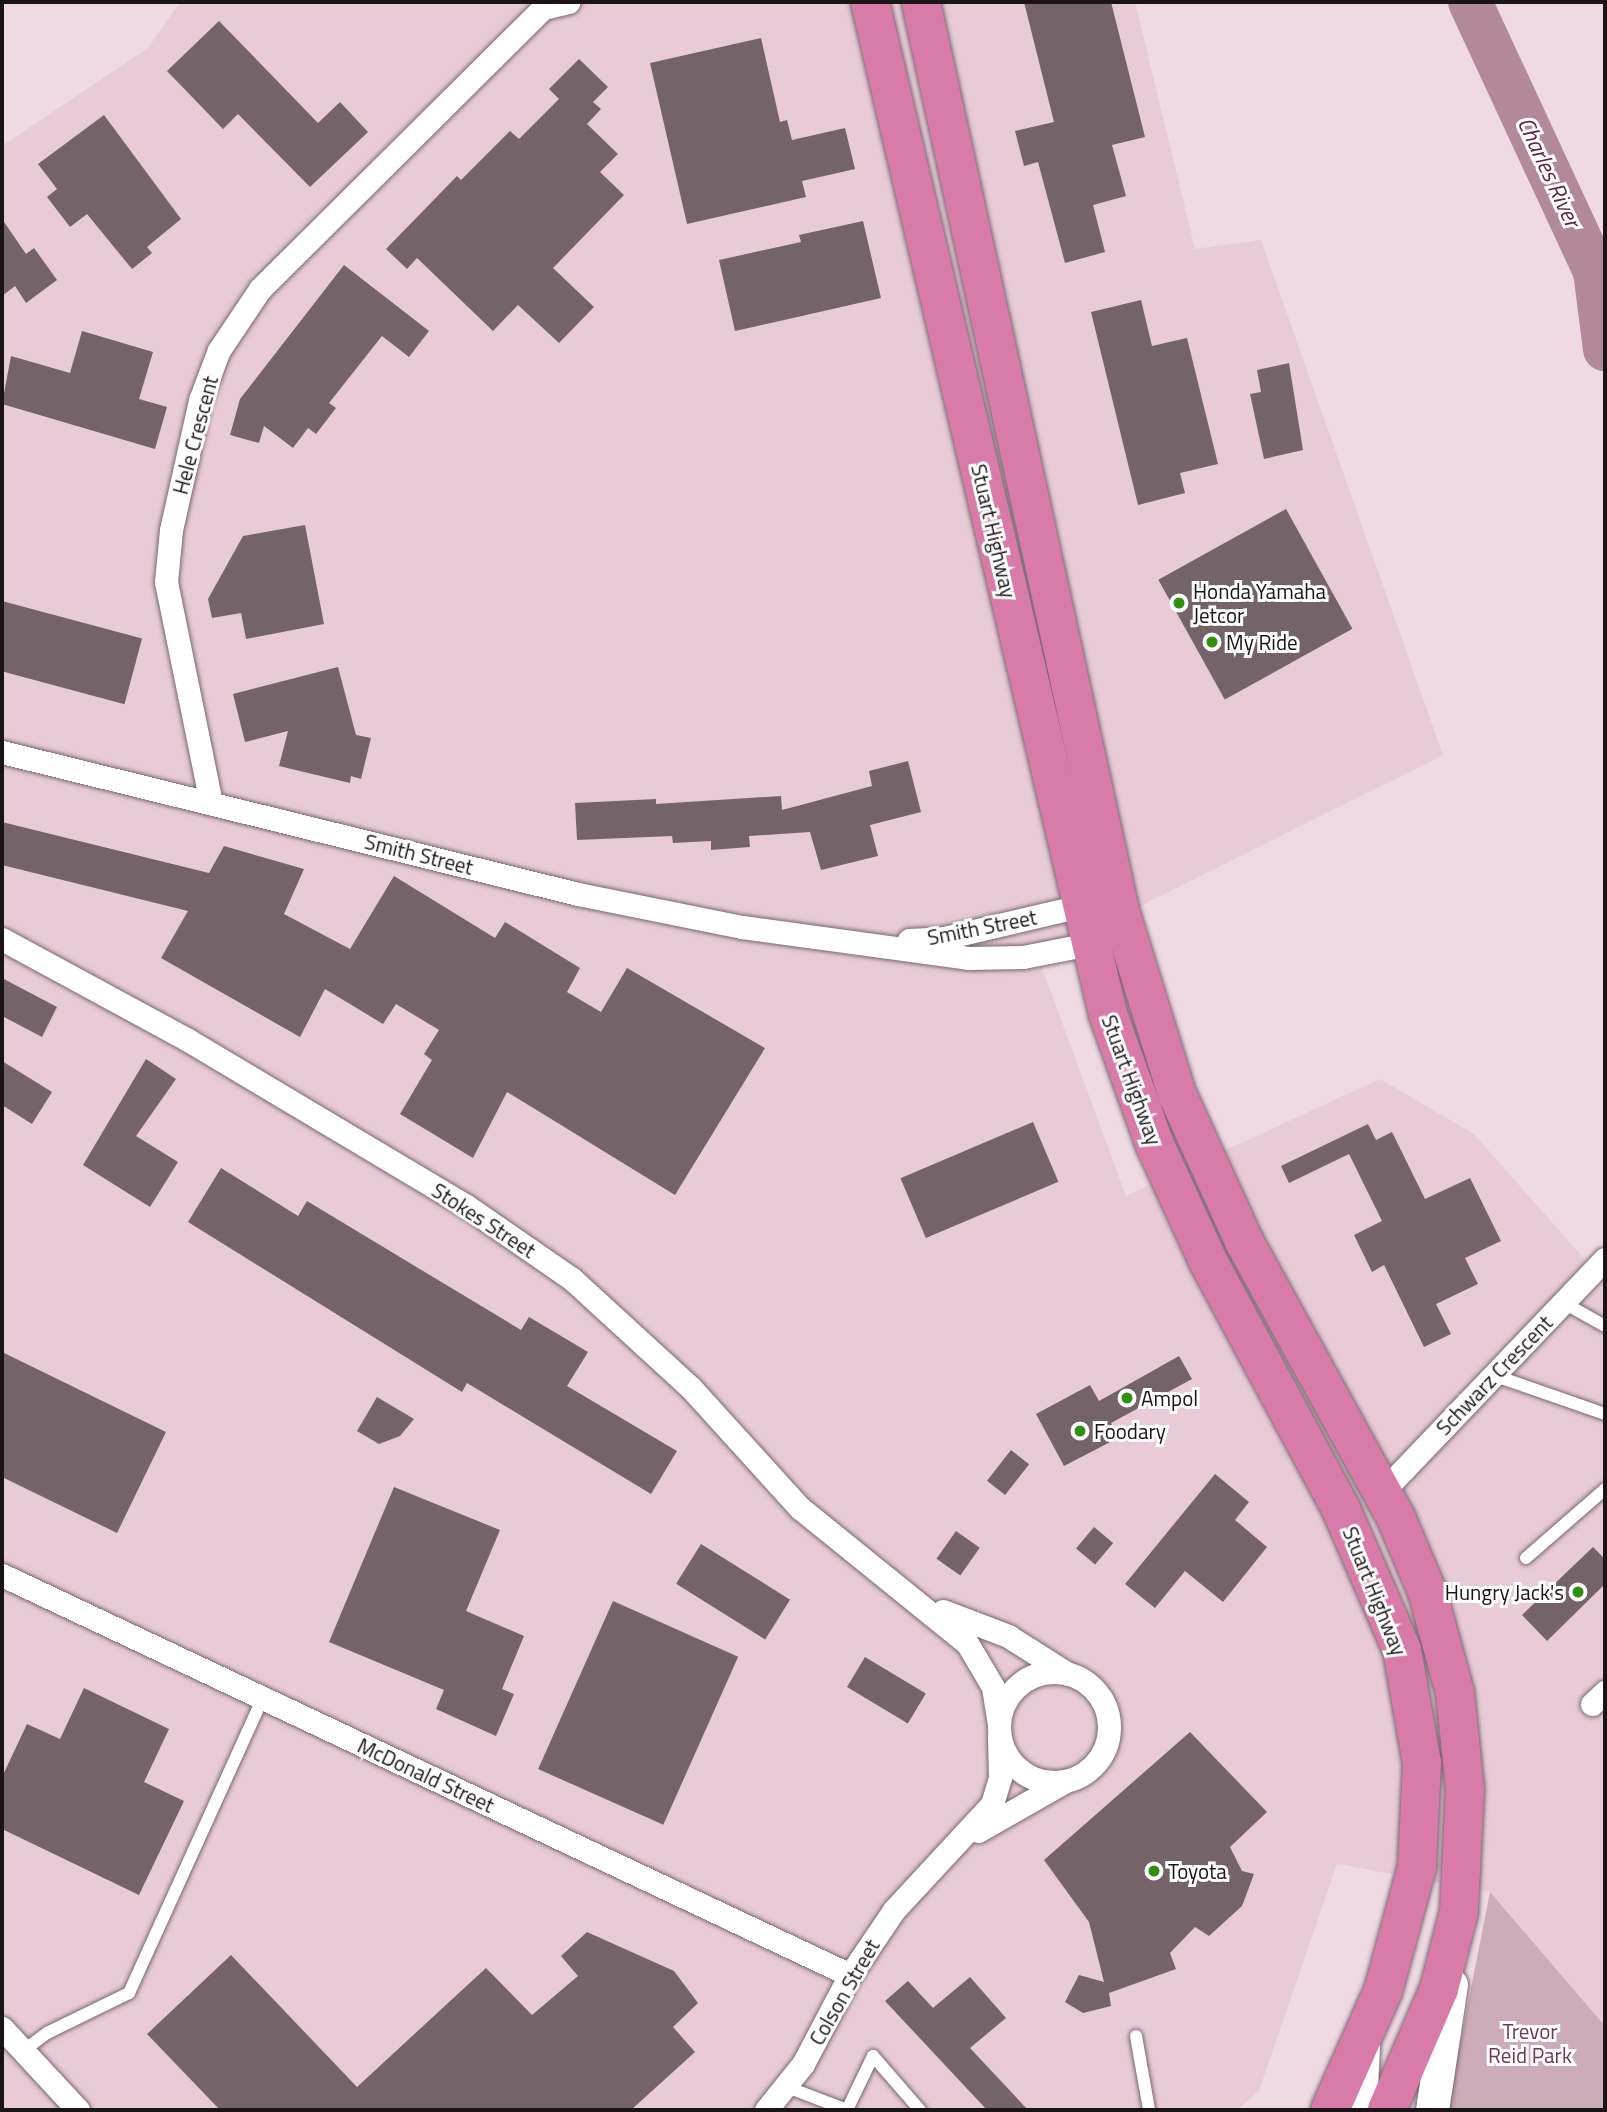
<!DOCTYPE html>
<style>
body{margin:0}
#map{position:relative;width:1607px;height:2112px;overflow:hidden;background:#efdae3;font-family:"Titillium Web",sans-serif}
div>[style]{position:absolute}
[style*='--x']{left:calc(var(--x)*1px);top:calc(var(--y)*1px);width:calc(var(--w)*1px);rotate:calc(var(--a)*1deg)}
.built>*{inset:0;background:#e8cbd7}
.green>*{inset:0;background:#cdacba}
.river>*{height:44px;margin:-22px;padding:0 22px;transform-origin:22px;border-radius:22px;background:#b2889b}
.building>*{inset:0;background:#75636a;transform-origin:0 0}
.roads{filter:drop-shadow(0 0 2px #79676f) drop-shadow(0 0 2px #79676f)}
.lane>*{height:12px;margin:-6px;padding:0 6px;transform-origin:6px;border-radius:6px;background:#fff}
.street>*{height:23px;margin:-11.5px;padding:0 11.5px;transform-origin:11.5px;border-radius:11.5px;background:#fff}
.street>.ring{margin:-11.5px;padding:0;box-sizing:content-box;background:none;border:23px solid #fff;border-radius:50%}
.secondary>*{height:33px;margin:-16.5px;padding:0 16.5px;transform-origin:16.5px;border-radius:16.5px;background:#fff}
.highway>*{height:38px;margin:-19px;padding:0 19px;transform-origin:19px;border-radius:19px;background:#d97ba9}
.dots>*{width:19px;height:19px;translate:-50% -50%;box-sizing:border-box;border:4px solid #fff;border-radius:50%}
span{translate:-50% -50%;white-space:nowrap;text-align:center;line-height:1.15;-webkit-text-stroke:6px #fff;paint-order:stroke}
.street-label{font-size:21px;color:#1b1417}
.poi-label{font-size:21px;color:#1b1417}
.left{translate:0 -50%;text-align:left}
.right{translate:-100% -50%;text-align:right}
.park-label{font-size:21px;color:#6e3652}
.water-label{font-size:23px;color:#5b2541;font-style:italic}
.frame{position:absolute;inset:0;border:4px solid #1b1417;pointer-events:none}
</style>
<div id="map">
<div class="built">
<div style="clip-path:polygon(180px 2px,1135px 2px,1195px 249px,1261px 240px,1443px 755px,1038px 957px,1126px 1196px,1380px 1079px,1474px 1134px,1594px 1270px,1605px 1259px,1605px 2026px,1490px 1892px,1337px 1864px,1259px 2091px,1237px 2110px,2px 2110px,2px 146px,148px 48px)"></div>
</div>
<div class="green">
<div style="clip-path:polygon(1490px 1892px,1605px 2026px,1605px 2110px,1447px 2110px)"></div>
</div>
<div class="river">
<div style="--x:1470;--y:2;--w:297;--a:65.1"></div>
<div style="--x:1595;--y:271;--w:79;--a:82.7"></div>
</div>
<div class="building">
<div style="clip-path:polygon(1024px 2px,1111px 2px,1145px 137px,1112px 145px,1126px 196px,1093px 205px,1105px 252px,1065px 263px,1038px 162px,1024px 166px,1015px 131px,1054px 122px)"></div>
<div style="clip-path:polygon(219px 21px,318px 123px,340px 102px,368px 132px,310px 187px,238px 114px,223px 129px,167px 71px)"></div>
<div style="clip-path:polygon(761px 38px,780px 122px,787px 120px,792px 140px,845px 128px,855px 169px,802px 181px,806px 197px,687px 224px,650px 63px)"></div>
<div style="clip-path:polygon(579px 59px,608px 87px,593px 102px,601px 109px,587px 124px,618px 154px,600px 172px,624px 195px,553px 268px,594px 307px,559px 343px,518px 305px,493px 331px,417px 258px,407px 269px,386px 249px,457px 176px,461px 180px,510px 131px,519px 139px,559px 99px,549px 89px)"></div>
<div style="clip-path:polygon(104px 115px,181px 219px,147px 247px,152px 253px,132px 269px,87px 214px,70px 227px,47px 197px,57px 189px,38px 164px)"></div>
<div style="clip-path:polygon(2px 219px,26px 254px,34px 248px,57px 280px,26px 303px,15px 286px,2px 296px)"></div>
<div style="clip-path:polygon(863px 221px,881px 298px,735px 331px,719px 260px,801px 242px,799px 235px)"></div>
<div style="clip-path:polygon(344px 265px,429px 331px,409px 357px,382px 336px,329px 403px,336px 408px,316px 434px,308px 428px,293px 448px,264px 426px,259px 443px,230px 435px,240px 399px)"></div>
<div style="clip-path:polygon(1141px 300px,1152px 346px,1187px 338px,1218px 464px,1180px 473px,1185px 493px,1138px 505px,1091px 312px)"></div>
<div style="clip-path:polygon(82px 331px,153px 352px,139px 399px,167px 407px,155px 449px,2px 404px,11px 356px,70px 373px)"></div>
<div style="clip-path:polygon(1289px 363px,1303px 450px,1264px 459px,1250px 394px,1261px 392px,1257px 370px)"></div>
<div style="left:1286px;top:509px;width:137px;height:146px;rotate:61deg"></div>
<div style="clip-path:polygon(305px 525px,324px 624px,246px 639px,241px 613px,212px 618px,208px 599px,243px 536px)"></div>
<div style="left:2px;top:601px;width:145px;height:68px;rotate:15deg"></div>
<div style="clip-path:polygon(338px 667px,356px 735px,371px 738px,361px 779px,351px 776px,350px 783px,279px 766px,288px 731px,245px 742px,233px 694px)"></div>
<div style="clip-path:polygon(908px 761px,921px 812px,870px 825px,878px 856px,821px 870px,810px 832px,749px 836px,750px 847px,711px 850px,711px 841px,673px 843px,672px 836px,577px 840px,575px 803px,656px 799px,656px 804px,781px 796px,782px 810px,872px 786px,869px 771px)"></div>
<div style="clip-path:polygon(2px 822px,209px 873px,224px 846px,304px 869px,284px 914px,350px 949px,394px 876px,495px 938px,505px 922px,580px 968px,567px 992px,601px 1012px,627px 968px,765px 1048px,675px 1195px,507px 1092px,473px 1158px,400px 1114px,432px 1060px,424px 1054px,439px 1030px,396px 1004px,383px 1024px,325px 989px,300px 1037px,161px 958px,188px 911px,2px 865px)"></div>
<div style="clip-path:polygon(2px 978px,57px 1007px,42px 1037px,2px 1016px)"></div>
<div style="clip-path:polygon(146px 1059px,176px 1079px,136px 1136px,178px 1162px,150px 1207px,83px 1165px)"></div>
<div style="clip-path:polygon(2px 1061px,52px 1092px,32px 1124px,2px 1105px)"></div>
<div style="left:1033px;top:1122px;width:65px;height:144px;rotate:67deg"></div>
<div style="clip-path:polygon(1368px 1124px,1376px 1140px,1392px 1132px,1425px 1199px,1470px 1178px,1501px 1241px,1465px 1258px,1478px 1284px,1436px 1304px,1451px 1334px,1424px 1347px,1384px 1265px,1372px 1272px,1354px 1235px,1382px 1221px,1349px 1154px,1289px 1183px,1281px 1166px)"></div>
<div style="clip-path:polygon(221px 1168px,298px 1216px,307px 1201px,521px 1330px,529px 1317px,588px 1352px,567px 1386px,677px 1451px,651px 1494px,467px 1383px,462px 1392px,188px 1222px)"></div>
<div style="clip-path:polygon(2px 1352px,166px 1432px,117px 1533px,2px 1477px)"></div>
<div style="clip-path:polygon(1179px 1356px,1192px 1379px,1111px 1423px,1118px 1438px,1064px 1466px,1036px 1414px,1090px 1385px,1099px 1401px)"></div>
<div style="clip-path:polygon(377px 1397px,414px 1419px,400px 1436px,379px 1444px,357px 1431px)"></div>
<div style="left:1011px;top:1450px;width:23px;height:39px;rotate:38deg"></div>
<div style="clip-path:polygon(1215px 1474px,1249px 1502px,1235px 1520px,1267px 1547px,1223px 1602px,1185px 1571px,1155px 1608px,1125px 1584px)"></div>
<div style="clip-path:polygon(394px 1487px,500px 1530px,466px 1611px,524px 1636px,502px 1689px,514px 1694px,496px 1736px,436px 1709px,444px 1690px,329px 1642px)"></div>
<div style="left:1094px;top:1527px;width:25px;height:28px;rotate:40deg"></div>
<div style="left:956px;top:1531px;width:29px;height:34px;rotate:35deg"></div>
<div style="left:701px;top:1544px;width:105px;height:47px;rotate:32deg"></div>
<div style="clip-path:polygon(1593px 1547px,1605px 1559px,1605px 1584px,1547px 1641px,1522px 1615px)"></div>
<div style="left:613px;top:1601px;width:137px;height:184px;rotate:24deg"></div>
<div style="left:865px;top:1657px;width:71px;height:35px;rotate:31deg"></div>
<div style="clip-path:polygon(84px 1688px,169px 1729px,144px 1782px,184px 1801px,139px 1895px,2px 1829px,2px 1777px,27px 1724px,60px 1739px)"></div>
<div style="clip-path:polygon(1190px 1732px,1267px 1812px,1230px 1847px,1242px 1871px,1254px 1874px,1242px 1906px,1209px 1936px,1195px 1927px,1170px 1953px,1176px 1969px,1109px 1993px,1111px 2006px,1083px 2013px,1065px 2002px,1079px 1975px,1104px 1982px,1089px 1922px,1044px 1860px)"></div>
<div style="clip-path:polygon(587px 1932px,674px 1971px,698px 2003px,673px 2027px,695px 2052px,631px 2110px,220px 2110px,147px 2034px,231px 1955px,357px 2087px,486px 1968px,532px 2015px,578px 1976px,561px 1956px)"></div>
<div style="clip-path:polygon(970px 1977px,1006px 2018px,970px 2048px,1028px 2110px,987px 2110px,885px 2001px,908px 1981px,933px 2008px)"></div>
</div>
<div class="roads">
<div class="lane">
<div style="--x:1564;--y:1303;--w:47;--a:29.3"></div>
<div style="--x:1493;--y:1375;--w:119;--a:19.2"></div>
<div style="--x:1526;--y:1558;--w:105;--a:-41.1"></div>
<div style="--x:1136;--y:2036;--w:75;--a:80"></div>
<div style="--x:23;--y:2051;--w:30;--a:-37"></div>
<div style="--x:47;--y:2033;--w:91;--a:-26"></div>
<div style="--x:129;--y:1993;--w:324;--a:-65.6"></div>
<div style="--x:787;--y:2087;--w:64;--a:21"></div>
<div style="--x:847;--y:2110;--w:60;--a:-64.3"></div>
<div style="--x:873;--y:2056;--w:72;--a:49"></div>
</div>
<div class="street">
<div style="--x:2;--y:752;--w:593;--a:13.85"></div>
<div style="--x:578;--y:894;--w:167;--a:11.4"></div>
<div style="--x:742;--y:927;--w:228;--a:7.8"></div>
<div style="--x:968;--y:958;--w:55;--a:-1"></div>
<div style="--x:1023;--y:957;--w:67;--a:-11.1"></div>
<div style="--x:211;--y:803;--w:226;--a:-101.5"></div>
<div style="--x:166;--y:582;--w:52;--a:-84.5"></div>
<div style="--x:171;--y:530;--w:133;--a:-77.4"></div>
<div style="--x:200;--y:400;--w:53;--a:-69.2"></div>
<div style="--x:219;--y:350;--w:73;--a:-56.1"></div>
<div style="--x:260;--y:289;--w:399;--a:-44.8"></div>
<div style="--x:543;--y:8;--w:26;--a:-13"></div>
<div style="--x:2;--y:939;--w:212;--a:28.5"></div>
<div style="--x:188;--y:1040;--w:322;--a:30.8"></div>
<div style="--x:465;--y:1205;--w:130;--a:34.7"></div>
<div style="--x:572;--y:1279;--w:161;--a:42.5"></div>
<div style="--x:691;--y:1388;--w:162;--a:47.8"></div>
<div style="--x:800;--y:1508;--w:215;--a:39"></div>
<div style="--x:967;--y:1643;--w:51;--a:59.4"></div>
<div style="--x:993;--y:1687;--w:39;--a:81"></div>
<div style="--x:909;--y:940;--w:35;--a:-3"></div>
<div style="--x:944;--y:938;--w:140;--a:-13.2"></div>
<div style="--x:1383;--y:1491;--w:321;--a:-46.3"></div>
<div style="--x:2;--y:1575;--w:938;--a:25.25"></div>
<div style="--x:943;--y:1611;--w:70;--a:21"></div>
<div style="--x:1008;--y:1636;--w:71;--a:32.3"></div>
<div class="ring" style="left:999px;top:1672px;width:87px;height:87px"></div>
<div style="--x:1592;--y:1704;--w:18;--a:-43"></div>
<div style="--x:978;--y:1831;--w:99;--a:-29.7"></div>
<div style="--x:2;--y:2028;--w:112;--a:47.2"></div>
<div style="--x:766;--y:2110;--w:59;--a:-51.2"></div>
<div style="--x:803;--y:2064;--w:101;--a:-62.2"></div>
<div style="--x:850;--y:1975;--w:78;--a:-55.9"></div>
<div style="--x:894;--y:1910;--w:144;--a:-47.2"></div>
<div style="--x:992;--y:1804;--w:28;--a:-73"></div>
<div style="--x:1000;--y:1777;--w:40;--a:-91.4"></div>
</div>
<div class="secondary">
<div style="--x:1360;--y:2110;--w:63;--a:-87.3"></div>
<div style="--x:1432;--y:2110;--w:127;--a:-81.4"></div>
</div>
<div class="highway">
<div style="--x:870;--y:2;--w:1040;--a:76.77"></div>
<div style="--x:1108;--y:1014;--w:139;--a:70.3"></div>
<div style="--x:1155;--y:1145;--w:128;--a:65.4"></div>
<div style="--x:1208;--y:1261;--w:281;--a:61.8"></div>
<div style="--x:1341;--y:1509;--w:154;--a:66.6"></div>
<div style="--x:1402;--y:1650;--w:115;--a:80"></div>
<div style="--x:1422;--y:1763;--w:104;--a:92.8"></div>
<div style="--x:1417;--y:1867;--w:129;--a:105.3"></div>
<div style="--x:1383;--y:1991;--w:130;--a:114"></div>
<div style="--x:921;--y:2;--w:931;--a:77.65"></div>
<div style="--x:1120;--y:911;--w:192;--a:72.7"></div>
<div style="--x:1177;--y:1094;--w:164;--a:65.5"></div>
<div style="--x:1245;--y:1243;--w:314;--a:61.2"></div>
<div style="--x:1396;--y:1518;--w:79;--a:67"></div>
<div style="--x:1427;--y:1591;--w:106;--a:74.6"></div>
<div style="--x:1455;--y:1693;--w:97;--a:84.1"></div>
<div style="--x:1465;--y:1789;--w:123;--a:92.8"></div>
<div style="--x:1459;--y:1912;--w:80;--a:104.6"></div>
<div style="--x:1439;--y:1989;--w:132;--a:113.3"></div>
</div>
</div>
<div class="dots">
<div style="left:1179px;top:603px;background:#2d900f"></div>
<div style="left:1212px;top:642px;background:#2d900f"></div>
<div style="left:1127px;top:1398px;background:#2d900f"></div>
<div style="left:1080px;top:1431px;background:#2d900f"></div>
<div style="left:1578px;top:1592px;background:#2d900f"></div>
<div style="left:1154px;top:1871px;background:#2d900f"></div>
</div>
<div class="street-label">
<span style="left:195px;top:435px;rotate:-75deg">Hele Crescent</span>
<span style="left:994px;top:531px;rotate:77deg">Stuart Highway</span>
<span style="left:419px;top:854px;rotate:14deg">Smith Street</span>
<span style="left:982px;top:927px;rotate:-11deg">Smith Street</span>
<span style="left:1132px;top:1080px;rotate:70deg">Stuart Highway</span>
<span style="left:484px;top:1220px;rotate:33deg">Stokes Street</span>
<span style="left:1494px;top:1375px;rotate:-46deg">Schwarz Crescent</span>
<span style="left:1375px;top:1591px;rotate:68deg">Stuart Highway</span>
<span style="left:426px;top:1775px;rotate:25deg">McDonald Street</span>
<span style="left:844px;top:1992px;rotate:-60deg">Colson Street</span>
</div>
<div class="poi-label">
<span class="left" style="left:1193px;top:603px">Honda Yamaha<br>Jetcor</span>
<span class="left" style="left:1226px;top:642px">My Ride</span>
<span class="left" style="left:1141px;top:1398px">Ampol</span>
<span class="left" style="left:1094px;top:1431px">Foodary</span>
<span class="right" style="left:1564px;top:1592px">Hungry Jack's</span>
<span class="left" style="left:1168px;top:1871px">Toyota</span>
</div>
<div class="park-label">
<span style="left:1530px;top:2043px">Trevor<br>Reid Park</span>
</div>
<div class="water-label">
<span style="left:1549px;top:172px;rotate:65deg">Charles River</span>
</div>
<div class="frame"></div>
</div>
